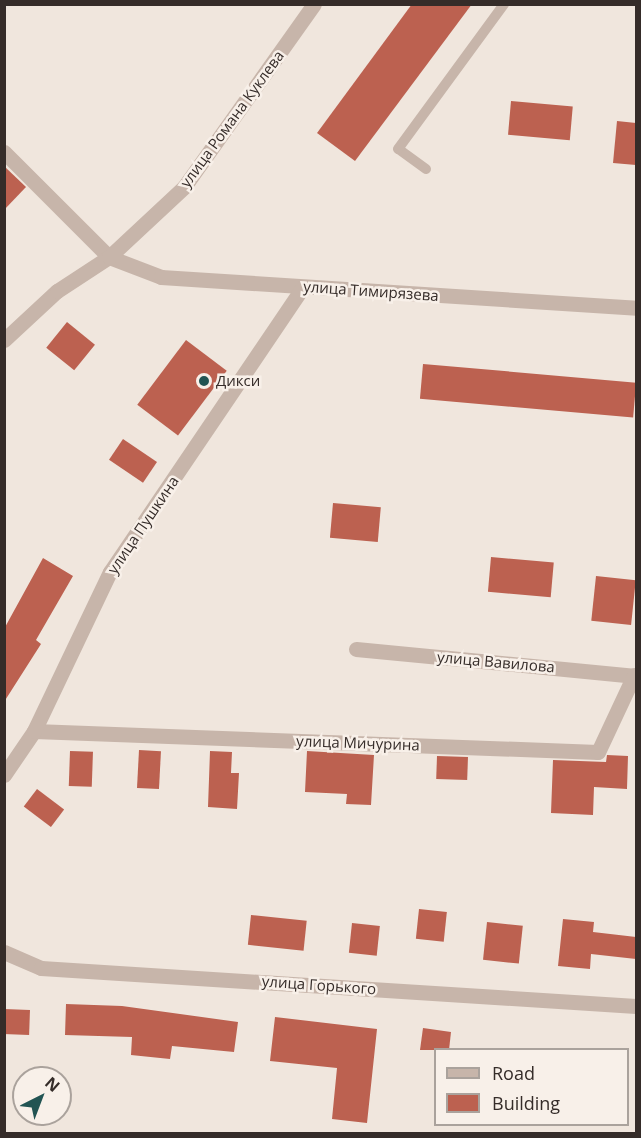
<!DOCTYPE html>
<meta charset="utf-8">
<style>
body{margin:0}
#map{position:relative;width:641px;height:1138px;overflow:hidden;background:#f0e6dd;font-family:"Open Sans",sans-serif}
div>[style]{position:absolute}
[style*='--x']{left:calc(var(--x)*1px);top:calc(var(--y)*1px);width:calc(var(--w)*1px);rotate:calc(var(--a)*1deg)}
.building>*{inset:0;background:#bc6150;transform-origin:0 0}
.service>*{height:10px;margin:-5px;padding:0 5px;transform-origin:5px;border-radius:5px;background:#c7b5aa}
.minor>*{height:15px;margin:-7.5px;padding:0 7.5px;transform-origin:7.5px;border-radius:7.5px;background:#c7b5aa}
.tertiary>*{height:15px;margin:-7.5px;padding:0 7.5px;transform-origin:7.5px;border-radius:7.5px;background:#c7b5aa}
.dots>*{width:16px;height:16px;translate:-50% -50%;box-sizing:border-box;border:3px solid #f8f0e9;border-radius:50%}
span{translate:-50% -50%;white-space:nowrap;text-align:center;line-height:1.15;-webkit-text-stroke:5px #f8f0e9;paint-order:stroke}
.street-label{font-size:15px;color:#352c29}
.poi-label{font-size:15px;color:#352c29}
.left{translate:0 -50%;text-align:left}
.frame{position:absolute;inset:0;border:6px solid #352c29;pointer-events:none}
.legend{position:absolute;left:434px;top:1048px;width:195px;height:78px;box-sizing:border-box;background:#f8f0e9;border:2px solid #aaa29c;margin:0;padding:8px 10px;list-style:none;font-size:18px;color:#352c29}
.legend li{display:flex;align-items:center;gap:12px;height:30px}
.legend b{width:30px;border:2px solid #aaa29c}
.north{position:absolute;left:12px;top:1066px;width:60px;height:60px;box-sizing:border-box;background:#f8f0e9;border:2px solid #aaa29c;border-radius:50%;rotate:42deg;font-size:16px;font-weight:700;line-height:24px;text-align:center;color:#352c29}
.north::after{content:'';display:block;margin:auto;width:21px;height:27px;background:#225453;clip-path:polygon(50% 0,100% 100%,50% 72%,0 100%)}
</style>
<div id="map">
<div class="building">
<div style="clip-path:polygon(412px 4px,472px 4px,355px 161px,317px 133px)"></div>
<div style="left:511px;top:101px;width:62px;height:34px;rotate:5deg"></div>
<div style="clip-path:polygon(617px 121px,636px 123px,636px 165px,613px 163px)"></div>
<div style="clip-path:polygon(4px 166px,26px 187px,4px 210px)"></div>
<div style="left:67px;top:322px;width:36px;height:33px;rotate:39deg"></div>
<div style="left:186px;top:340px;width:51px;height:81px;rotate:37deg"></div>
<div style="left:423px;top:364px;width:214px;height:35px;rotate:5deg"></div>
<div style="left:123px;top:439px;width:41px;height:25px;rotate:34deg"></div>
<div style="left:333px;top:503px;width:48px;height:35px;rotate:5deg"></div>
<div style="left:491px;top:557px;width:63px;height:35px;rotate:5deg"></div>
<div style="clip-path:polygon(43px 558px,73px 576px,36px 640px,41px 644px,4px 702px,4px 629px)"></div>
<div style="left:596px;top:576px;width:40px;height:45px;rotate:6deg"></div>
<div style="left:139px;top:750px;width:22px;height:38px;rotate:3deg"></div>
<div style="left:70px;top:751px;width:23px;height:35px;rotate:2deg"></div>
<div style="clip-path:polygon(210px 751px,232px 752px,231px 773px,239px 773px,237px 809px,208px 807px)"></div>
<div style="clip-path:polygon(307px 751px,374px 755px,371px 805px,346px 804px,347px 794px,305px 792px)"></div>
<div style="clip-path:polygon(607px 755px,628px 756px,627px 789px,594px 787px,593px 815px,551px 813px,553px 760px,606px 762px)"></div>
<div style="left:437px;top:756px;width:31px;height:23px;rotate:2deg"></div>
<div style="left:37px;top:789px;width:34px;height:22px;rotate:37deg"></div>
<div style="left:419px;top:909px;width:28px;height:30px;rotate:6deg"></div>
<div style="left:251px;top:915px;width:56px;height:30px;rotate:6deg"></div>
<div style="clip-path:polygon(563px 919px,594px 922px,593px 932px,636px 937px,636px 959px,591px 954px,590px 969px,558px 966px)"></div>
<div style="left:487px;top:922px;width:36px;height:38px;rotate:6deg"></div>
<div style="left:352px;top:923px;width:28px;height:30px;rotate:6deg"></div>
<div style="clip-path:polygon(66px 1004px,122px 1006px,238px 1022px,234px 1052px,172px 1046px,170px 1059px,131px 1055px,132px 1037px,65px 1035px)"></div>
<div style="left:4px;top:1009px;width:26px;height:25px;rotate:2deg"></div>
<div style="clip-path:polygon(275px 1017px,377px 1029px,367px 1123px,332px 1119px,337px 1068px,270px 1061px)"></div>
<div style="clip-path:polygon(423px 1028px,451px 1032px,449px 1050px,420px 1050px)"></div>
</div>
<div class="service">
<div style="--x:426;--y:169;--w:34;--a:-144"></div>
<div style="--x:398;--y:149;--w:180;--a:-53.8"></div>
</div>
<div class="minor">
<div style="--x:4;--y:152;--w:148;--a:45"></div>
<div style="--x:109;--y:257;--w:56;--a:21"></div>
<div style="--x:161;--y:277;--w:476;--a:3.7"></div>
<div style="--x:356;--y:649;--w:281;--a:5.5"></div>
<div style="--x:34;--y:731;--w:564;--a:2.13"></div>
<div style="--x:598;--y:752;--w:85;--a:-64.9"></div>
<div style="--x:4;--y:775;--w:53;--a:-55.7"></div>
<div style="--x:34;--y:731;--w:176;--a:-64.5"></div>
<div style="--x:110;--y:572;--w:344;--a:-55.9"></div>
<div style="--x:4;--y:952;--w:40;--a:23.4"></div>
<div style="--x:41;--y:968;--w:596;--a:3.65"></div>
</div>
<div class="tertiary">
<div style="--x:4;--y:340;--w:72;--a:-42.8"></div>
<div style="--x:57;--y:291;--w:62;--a:-33.2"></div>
<div style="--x:109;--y:257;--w:103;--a:-43"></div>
<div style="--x:184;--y:187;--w:224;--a:-54.6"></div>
</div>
<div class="dots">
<div style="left:204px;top:381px;background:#225453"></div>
</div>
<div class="street-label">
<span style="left:232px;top:119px;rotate:-54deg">улица Романа Куклева</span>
<span style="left:371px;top:291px;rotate:4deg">улица Тимирязева</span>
<span style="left:143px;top:525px;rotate:-56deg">улица Пушкина</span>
<span style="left:496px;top:662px;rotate:5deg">улица Вавилова</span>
<span style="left:358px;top:743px;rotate:2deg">улица Мичурина</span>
<span style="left:319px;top:985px;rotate:4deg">улица Горького</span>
</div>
<div class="poi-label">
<span class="left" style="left:216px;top:381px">Дикси</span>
</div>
<div class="frame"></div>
<ul class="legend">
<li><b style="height:8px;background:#c7b5aa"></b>Road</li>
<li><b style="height:16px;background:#bc6150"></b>Building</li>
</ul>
<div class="north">N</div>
</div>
